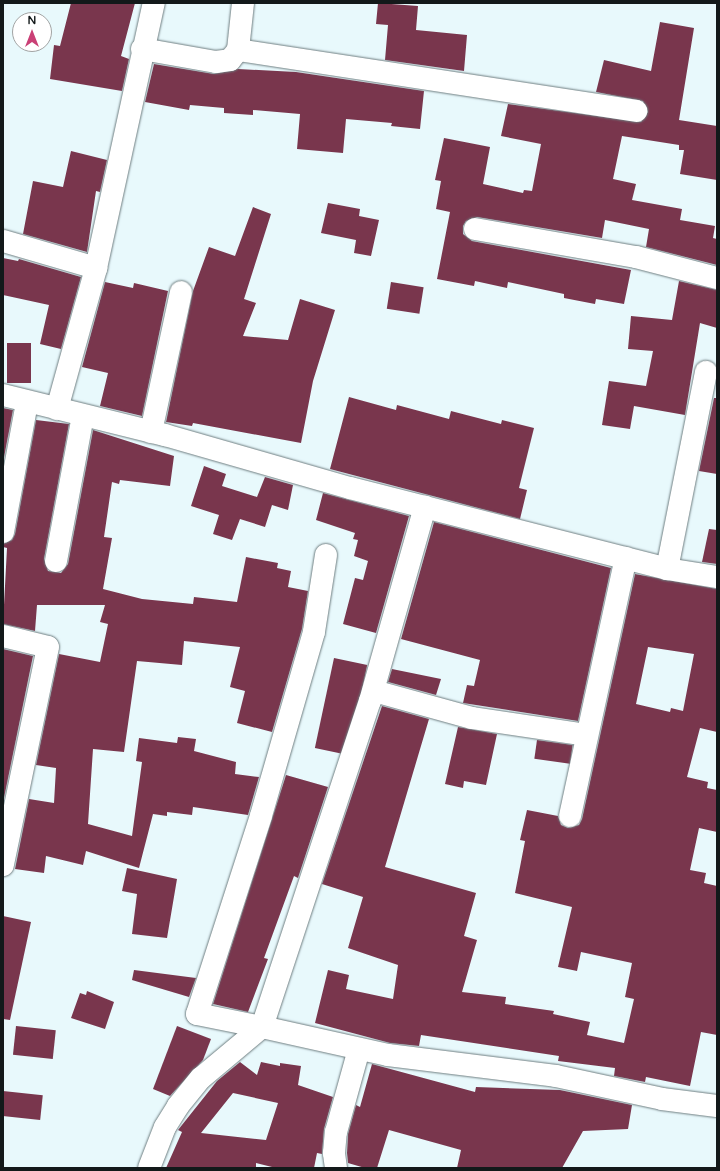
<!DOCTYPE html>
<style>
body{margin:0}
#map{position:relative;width:720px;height:1171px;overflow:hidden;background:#e8f9fc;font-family:"Varela Round",sans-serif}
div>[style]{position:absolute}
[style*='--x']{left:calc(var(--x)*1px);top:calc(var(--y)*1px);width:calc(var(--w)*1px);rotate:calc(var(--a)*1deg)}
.building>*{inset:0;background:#79364d;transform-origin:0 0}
.roads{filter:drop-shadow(0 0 1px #6f7e81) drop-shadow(0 0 1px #6f7e81)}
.minor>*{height:22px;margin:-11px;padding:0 11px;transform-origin:11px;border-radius:11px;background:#fff}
span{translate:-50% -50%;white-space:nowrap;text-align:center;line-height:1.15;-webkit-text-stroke:4px #fff;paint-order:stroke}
.frame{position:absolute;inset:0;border:4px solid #13191a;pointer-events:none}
.north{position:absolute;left:12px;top:12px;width:40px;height:40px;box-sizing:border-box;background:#fff;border:1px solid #a1a3a3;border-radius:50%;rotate:0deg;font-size:11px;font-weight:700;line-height:16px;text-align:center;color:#13191a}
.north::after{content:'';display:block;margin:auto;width:14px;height:18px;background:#ca4076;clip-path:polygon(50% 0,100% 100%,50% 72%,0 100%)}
</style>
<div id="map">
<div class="building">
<div style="clip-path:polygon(71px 3px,135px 3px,121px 56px,129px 59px,122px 91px,50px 79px,54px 45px,60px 46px)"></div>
<div style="clip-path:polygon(378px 3px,418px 6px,416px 30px,467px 35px,464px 71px,385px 60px,388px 25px,376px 24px)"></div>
<div style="clip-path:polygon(660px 22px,694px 28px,679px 120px,717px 126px,717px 180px,680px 174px,684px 150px,679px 150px,679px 145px,622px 136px,613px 179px,636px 184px,632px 200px,682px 209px,680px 220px,715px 226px,713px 238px,717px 239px,717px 265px,646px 247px,649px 229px,605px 220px,602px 238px,477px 217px,466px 221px,463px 226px,463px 234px,472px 241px,631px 270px,624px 304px,596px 299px,595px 304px,564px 298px,564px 294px,508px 282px,507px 288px,475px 281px,474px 286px,437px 279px,450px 212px,436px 209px,441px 181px,435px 180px,444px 138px,490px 147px,483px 184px,523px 193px,524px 190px,532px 191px,541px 144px,501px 136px,508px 104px,641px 122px,648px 112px,643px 101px,596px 92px,604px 60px,651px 71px)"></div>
<div style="clip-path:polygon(154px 64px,214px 74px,238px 69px,296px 72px,424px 91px,420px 129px,391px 126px,392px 123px,346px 119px,343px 153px,297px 149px,300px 114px,253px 110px,253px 115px,224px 113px,224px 108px,190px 105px,189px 110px,145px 102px)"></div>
<div style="clip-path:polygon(71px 151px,107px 160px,100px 192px,96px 191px,87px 252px,23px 234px,33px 181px,63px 187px)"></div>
<div style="clip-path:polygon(328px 203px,360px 209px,359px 216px,379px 220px,371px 256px,354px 253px,356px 240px,321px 233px)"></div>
<div style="clip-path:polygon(253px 207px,271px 214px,244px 299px,256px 303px,243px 336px,288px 340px,300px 299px,335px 310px,313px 381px,301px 443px,193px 423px,192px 426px,166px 422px,193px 291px,209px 247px,235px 256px)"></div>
<div style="clip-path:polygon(3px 258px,18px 261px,19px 259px,81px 277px,61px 349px,40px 344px,49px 305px,3px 295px)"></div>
<div style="clip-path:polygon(679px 281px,717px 290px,717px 328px,700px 323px,685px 415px,634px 406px,630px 429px,602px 425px,609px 381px,646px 386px,653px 351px,628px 349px,631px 316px,672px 320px)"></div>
<div style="clip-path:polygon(105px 282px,133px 288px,134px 283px,168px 291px,142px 416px,100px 406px,108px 373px,82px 367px)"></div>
<div style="left:391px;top:282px;width:33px;height:27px;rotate:9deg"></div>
<div style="left:7px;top:343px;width:24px;height:40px"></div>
<div style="clip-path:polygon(349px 397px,396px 410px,397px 405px,449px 419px,451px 411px,501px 424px,502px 420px,534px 428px,519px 488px,527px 490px,520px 519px,330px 469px)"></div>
<div style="clip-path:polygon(714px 398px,717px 398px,717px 474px,699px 471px)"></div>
<div style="clip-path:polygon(3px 408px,13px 410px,3px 463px)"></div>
<div style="clip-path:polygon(36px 420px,69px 424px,44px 559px,48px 571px,61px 573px,68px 564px,93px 430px,174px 456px,170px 486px,120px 480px,119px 484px,112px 482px,104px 537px,112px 538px,103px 589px,142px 599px,193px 604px,194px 597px,237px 602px,246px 557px,278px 563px,277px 568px,291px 571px,288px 587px,308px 591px,302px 629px,272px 732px,237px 723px,245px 691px,230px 687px,240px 647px,184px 641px,182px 665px,137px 661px,124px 752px,93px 749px,88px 824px,132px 836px,142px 762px,136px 761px,139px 738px,177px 743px,178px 737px,196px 739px,194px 751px,236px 762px,235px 774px,259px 777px,248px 815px,193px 807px,192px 815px,167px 812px,167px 816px,153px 814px,139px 868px,86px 851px,83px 865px,46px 856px,44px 873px,15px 869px,29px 799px,54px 803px,56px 768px,36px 765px,59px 654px,100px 662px,108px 624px,100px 622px,105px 605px,37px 605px,35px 631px,3px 624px,7px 548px,3px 547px,3px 544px,12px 540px,15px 534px)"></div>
<div style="clip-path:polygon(204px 466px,226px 474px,222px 486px,257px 497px,265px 477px,293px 485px,288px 510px,272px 505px,265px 527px,240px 519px,232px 540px,213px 534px,219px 515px,191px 506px)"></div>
<div style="clip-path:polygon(323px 493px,409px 516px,376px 633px,343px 624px,355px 578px,363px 580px,368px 561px,354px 556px,358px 540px,353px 539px,355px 533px,316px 520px)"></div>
<div style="clip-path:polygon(434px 522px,611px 568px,578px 721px,463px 703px,467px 685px,474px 686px,480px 660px,401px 639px)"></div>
<div style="clip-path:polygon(709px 529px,717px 530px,717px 564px,702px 562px)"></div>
<div style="clip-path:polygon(evenodd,635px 574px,717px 589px,717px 732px,700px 728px,687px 777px,708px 782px,707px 788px,717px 790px,717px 832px,699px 828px,690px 870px,706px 873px,704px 883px,717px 886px,717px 1035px,701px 1032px,690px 1086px,646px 1077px,645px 1082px,614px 1076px,615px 1068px,558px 1061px,559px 1056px,421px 1035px,419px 1046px,390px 1043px,315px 1023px,328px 970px,349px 975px,346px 989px,393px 999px,398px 965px,348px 948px,363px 897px,322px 884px,382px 706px,429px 719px,385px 867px,476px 893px,464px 936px,477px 940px,462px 992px,506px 997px,505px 1004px,554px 1011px,553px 1014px,590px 1022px,587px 1035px,624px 1043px,634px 999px,625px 997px,632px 963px,581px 952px,577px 971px,558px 967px,572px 907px,515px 893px,525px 841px,520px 840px,527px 810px,558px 816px,561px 825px,568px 828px,579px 825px,582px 819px,635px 574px,648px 647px,694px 654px,683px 711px,671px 708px,670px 712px,636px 704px,648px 647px)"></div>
<div style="clip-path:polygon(3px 649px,33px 656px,3px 803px)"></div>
<div style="left:334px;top:658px;width:34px;height:92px;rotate:12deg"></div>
<div style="clip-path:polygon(392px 669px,441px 679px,436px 695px,388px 682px)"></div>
<div style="clip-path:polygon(458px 727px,497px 734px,486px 785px,464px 781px,463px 788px,445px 784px)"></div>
<div style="left:537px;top:740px;width:36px;height:19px;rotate:8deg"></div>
<div style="clip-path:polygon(286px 775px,328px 787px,298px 878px,294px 876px,264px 958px,268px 959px,248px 1012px,213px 1004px)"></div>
<div style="clip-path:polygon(127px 868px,177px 879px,167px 938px,132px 934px,137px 894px,122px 891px)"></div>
<div style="clip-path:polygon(3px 916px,31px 922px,10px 1020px,3px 1019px)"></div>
<div style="clip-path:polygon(134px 970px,196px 978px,189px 997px,132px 980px)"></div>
<div style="clip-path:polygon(87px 991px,114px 1002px,105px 1029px,71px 1018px,80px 993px,86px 995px)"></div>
<div style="left:16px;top:1026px;width:40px;height:29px;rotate:6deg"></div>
<div style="clip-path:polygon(177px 1026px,211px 1039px,203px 1060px,170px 1096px,153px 1089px)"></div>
<div style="clip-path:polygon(evenodd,240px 1062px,257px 1075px,261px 1062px,280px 1066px,280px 1063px,301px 1066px,298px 1085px,333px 1097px,324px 1129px,322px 1154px,317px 1153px,314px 1168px,276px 1168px,256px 1163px,256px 1168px,166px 1168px,182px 1132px,178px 1130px,217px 1081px,240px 1062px,233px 1093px,278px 1103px,266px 1140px,201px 1133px,233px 1093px)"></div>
<div style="clip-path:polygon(372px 1064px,475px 1092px,476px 1087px,560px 1090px,632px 1105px,628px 1129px,583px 1131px,562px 1168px,457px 1168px,461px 1150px,389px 1130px,377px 1168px,365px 1168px,348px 1163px,347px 1153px,348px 1134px,356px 1105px,360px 1107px)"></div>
<div style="left:3px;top:1091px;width:40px;height:25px;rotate:6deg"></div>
</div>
<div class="roads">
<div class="minor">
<div style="--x:243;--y:3;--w:47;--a:96.1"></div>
<div style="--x:238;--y:50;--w:403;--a:8.7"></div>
<div style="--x:142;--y:49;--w:75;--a:10"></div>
<div style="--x:216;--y:62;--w:14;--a:-8"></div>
<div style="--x:230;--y:60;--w:13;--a:-51"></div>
<div style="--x:475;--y:229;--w:163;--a:9.9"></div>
<div style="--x:636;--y:257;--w:84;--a:14.5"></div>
<div style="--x:3;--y:241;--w:97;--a:16.2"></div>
<div style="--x:3;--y:395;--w:167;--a:13.9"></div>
<div style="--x:165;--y:435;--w:192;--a:16"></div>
<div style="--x:350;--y:488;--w:327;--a:14.3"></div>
<div style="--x:667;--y:569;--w:51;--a:9.1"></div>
<div style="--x:57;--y:409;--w:146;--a:-74.5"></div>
<div style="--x:96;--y:268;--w:271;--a:-77.7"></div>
<div style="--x:151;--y:432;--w:143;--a:-77.9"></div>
<div style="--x:3;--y:532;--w:132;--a:-79.5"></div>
<div style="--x:326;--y:555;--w:78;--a:98.9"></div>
<div style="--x:314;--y:632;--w:191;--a:106.1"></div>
<div style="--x:261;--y:816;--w:208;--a:107.9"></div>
<div style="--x:197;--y:1014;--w:66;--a:11.3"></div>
<div style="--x:262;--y:1027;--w:343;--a:-71.7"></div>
<div style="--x:370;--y:701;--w:202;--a:-74.2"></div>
<div style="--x:56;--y:561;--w:148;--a:-79.5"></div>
<div style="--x:667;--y:569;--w:201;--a:-78.8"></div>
<div style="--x:3;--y:636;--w:46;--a:13.7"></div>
<div style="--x:48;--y:647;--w:223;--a:101.7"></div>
<div style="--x:374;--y:691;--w:102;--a:15.4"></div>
<div style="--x:472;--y:718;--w:116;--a:8.4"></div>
<div style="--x:570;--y:816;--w:264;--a:-77.8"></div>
<div style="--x:149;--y:1168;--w:44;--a:-68.7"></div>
<div style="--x:165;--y:1127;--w:25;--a:-58"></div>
<div style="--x:178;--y:1106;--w:36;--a:-51"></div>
<div style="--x:201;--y:1078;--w:80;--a:-39.9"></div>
<div style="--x:262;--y:1027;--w:129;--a:12.5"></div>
<div style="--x:388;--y:1055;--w:169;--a:7.1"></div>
<div style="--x:556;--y:1076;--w:108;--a:12.2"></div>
<div style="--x:662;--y:1099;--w:55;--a:7.3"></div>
<div style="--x:336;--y:1168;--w:15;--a:-98"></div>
<div style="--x:334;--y:1153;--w:21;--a:-85"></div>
<div style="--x:336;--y:1132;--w:86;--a:-74.5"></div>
</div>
</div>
<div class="frame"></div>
<div class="north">N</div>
</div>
